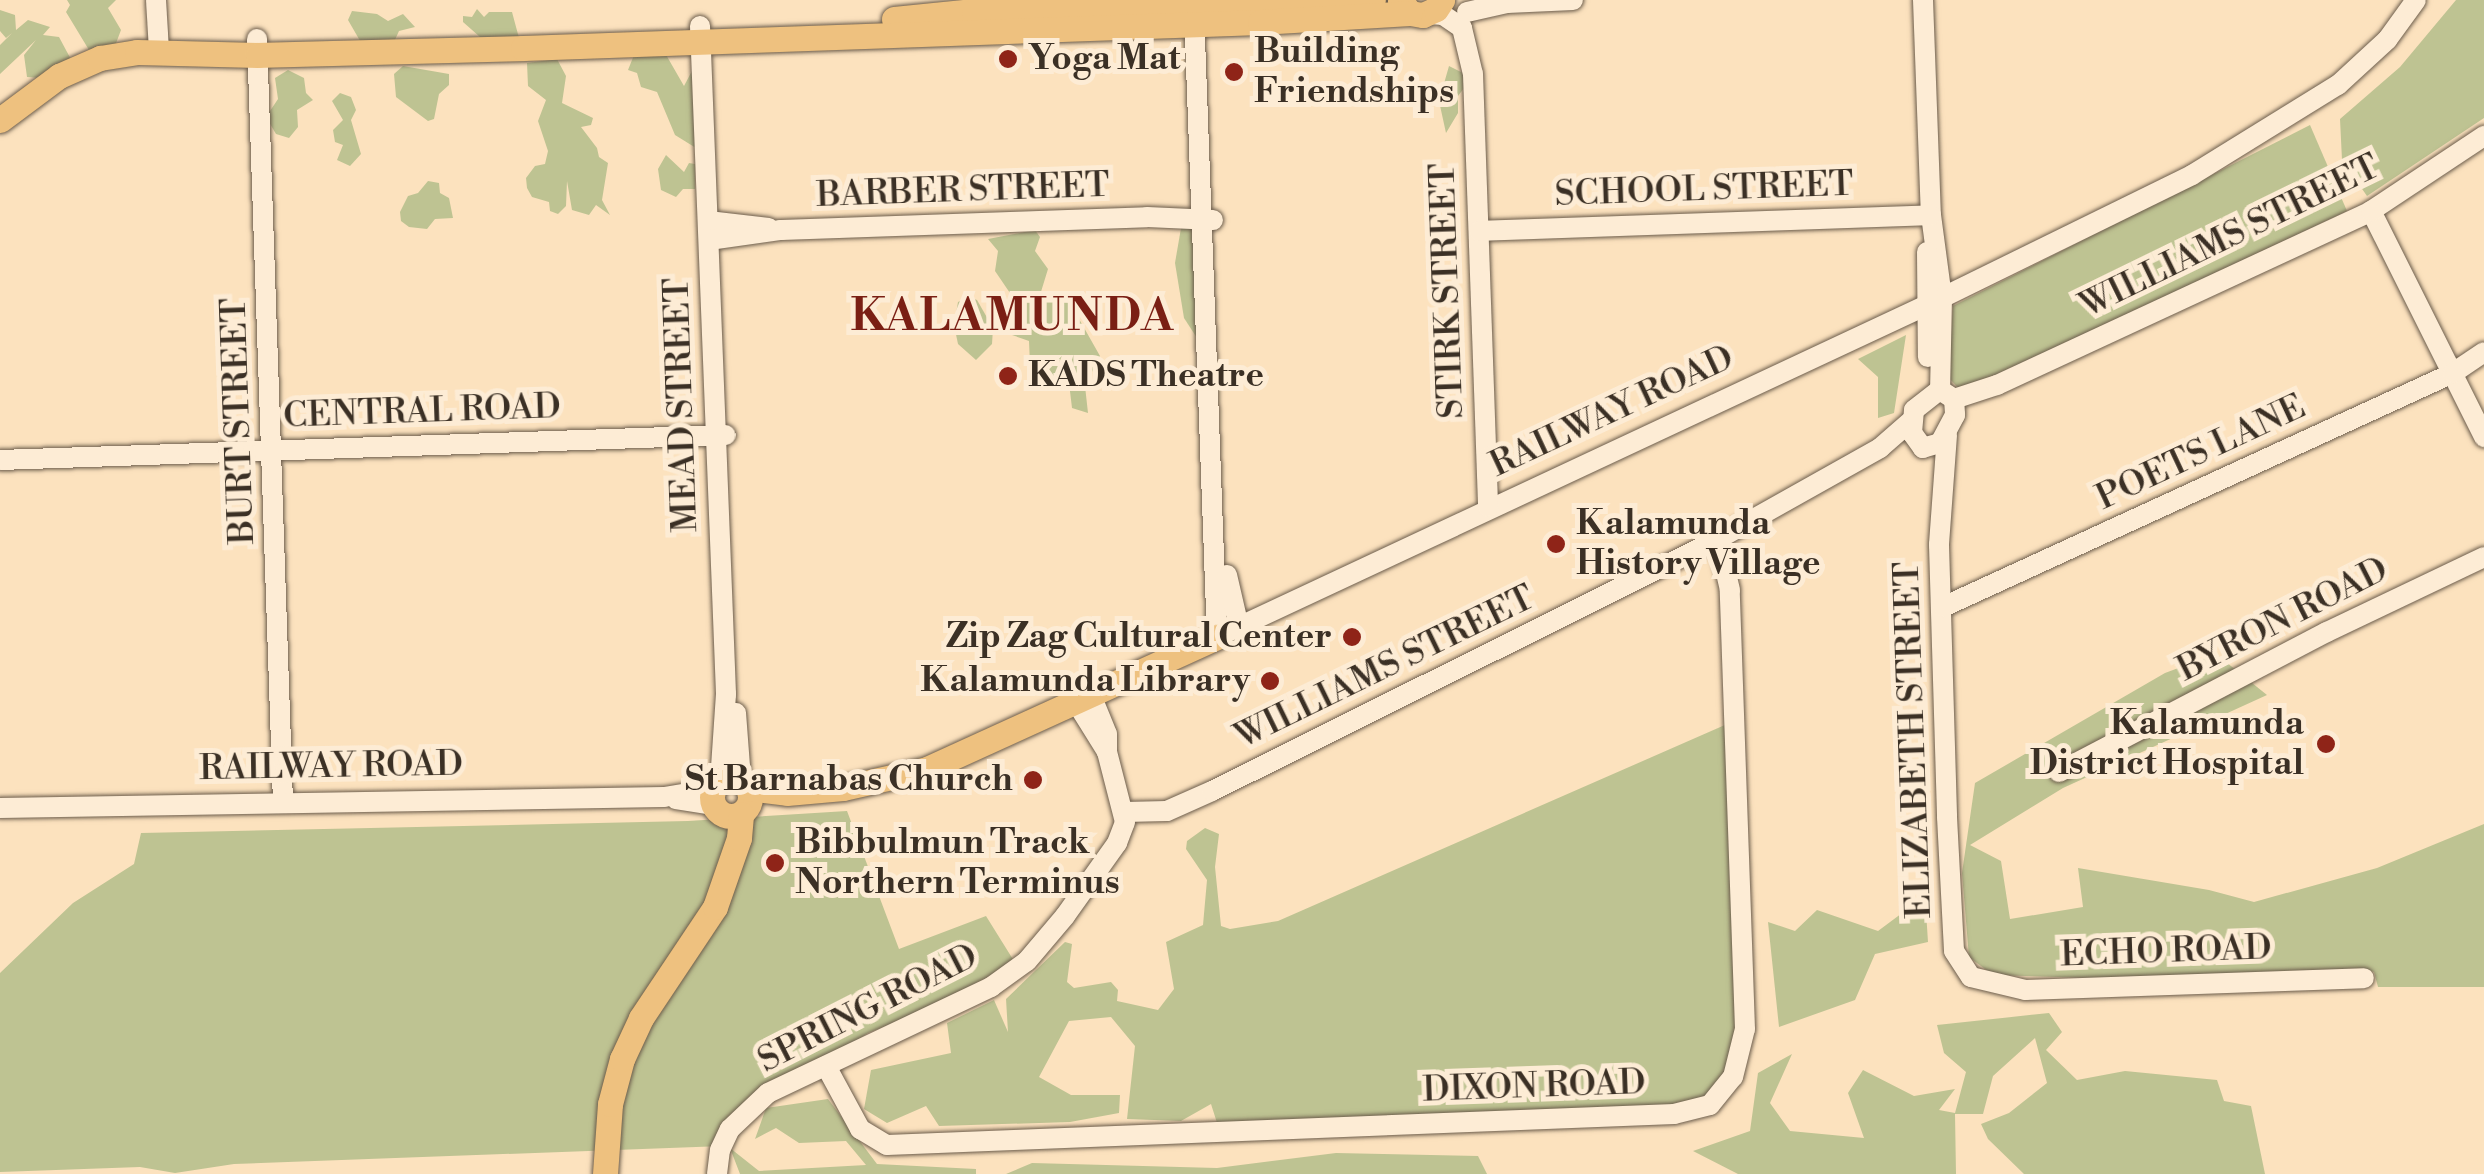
<!DOCTYPE html>
<style>
body{margin:0}
#map{position:relative;width:2484px;height:1174px;overflow:hidden;background:#fce2be;font-family:"Libre Bodoni",serif}
div>[style]{position:absolute}
[style*='--x']{left:calc(var(--x)*1px);top:calc(var(--y)*1px);width:calc(var(--w)*1px);rotate:calc(var(--a)*1deg)}
.green>*{inset:0;background:#bec392}
.roads{filter:drop-shadow(0 0 2px #6b5c4b) drop-shadow(0 0 2px #6b5c4b)}
.minor>*{height:20px;margin:-10px;padding:0 10px;transform-origin:10px;border-radius:10px;background:#fdecd5}
.major>*{height:25px;margin:-12.5px;padding:0 12.5px;transform-origin:12.5px;border-radius:12.5px;background:#eec17f}
.major>.ring{margin:-12.5px;padding:0;box-sizing:content-box;background:none;border:25px solid #eec17f;border-radius:50%}
.dots>*{width:28px;height:28px;translate:-50% -50%;box-sizing:border-box;border:5px solid #fdecd5;border-radius:50%}
span{translate:-50% -50%;white-space:nowrap;text-align:center;line-height:1.15;-webkit-text-stroke:10px #fdecd5;paint-order:stroke}
.poi-label{font-size:35px;color:#3b3025;font-weight:700}
.left{translate:0 -50%;text-align:left}
.right{translate:-100% -50%;text-align:right}
.street-label{font-size:35px;color:#3b3025}
.district-label{font-size:45px;color:#7a1f14;font-weight:700;letter-spacing:2.5px}
</style>
<div id="map">
<div class="green">
<div style="clip-path:polygon(67px 0,116px 0,108px 8px,121px 30px,115px 46px,89px 50px,66px 12px,70px 5px)"></div>
<div style="clip-path:polygon(2456px 0,2484px 0,2484px 118px,2367px 196px,2342px 160px,2340px 119px,2400px 67px)"></div>
<div style="clip-path:polygon(477px 9px,484px 17px,489px 12px,512px 12px,519px 38px,480px 37px,463px 22px,463px 16px,472px 17px)"></div>
<div style="clip-path:polygon(0 10px,15px 15px,16px 30px,28px 20px,50px 27px,43px 35px,59px 37px,74px 65px,41px 78px,27px 77px,24px 55px,36px 40px,0 74px,0 45px,12px 33px,6px 38px,0 31px)"></div>
<div style="clip-path:polygon(352px 11px,377px 14px,388px 21px,403px 14px,415px 27px,399px 31px,394px 42px,363px 46px,348px 20px)"></div>
<div style="clip-path:polygon(665px 53px,684px 86px,693px 69px,696px 148px,675px 135px,657px 92px,641px 87px,637px 73px,628px 70px,634px 55px)"></div>
<div style="clip-path:polygon(557px 59px,566px 76px,562px 103px,593px 118px,591px 125px,581px 127px,597px 148px,599px 157px,608px 163px,602px 200px,610px 215px,596px 205px,589px 215px,572px 210px,567px 181px,566px 206px,558px 214px,550px 211px,549px 202px,532px 197px,527px 188px,526px 178px,535px 166px,545px 164px,548px 151px,538px 121px,546px 100px,528px 86px,527px 63px)"></div>
<div style="clip-path:polygon(403px 66px,449px 74px,449px 85px,439px 94px,434px 119px,428px 121px,396px 97px,394px 74px)"></div>
<div style="clip-path:polygon(1449px 66px,1463px 73px,1464px 88px,1458px 96px,1458px 113px,1446px 133px,1439px 101px)"></div>
<div style="clip-path:polygon(288px 70px,304px 78px,306px 93px,313px 100px,297px 110px,298px 127px,289px 138px,276px 134px,266px 117px,278px 99px,275px 78px)"></div>
<div style="clip-path:polygon(340px 93px,351px 97px,356px 110px,351px 120px,361px 154px,350px 166px,337px 160px,343px 145px,335px 142px,333px 130px,343px 120px,332px 101px)"></div>
<div style="clip-path:polygon(2310px 125px,2347px 211px,1963px 393px,1948px 377px,1953px 306px)"></div>
<div style="clip-path:polygon(666px 155px,684px 172px,689px 163px,695px 164px,695px 189px,683px 189px,676px 197px,661px 190px,658px 169px)"></div>
<div style="clip-path:polygon(428px 181px,439px 183px,440px 193px,449px 198px,453px 218px,435px 219px,427px 229px,409px 227px,401px 221px,400px 212px,408px 196px,418px 193px)"></div>
<div style="clip-path:polygon(1194px 227px,1197px 338px,1184px 318px,1175px 263px,1181px 228px)"></div>
<div style="clip-path:polygon(1035px 230px,1040px 237px,1035px 251px,1048px 269px,1040px 295px,1070px 303px,1100px 356px,1085px 386px,1088px 413px,1072px 408px,1069px 383px,1054px 391px,1044px 386px,1030px 365px,1029px 341px,1012px 335px,1007px 311px,993px 308px,997px 300px,1008px 306px,1012px 296px,995px 271px,998px 251px,988px 239px)"></div>
<div style="clip-path:polygon(969px 297px,977px 300px,993px 328px,992px 344px,976px 360px,958px 344px,954px 325px,958px 302px)"></div>
<div style="clip-path:polygon(1906px 335px,1894px 413px,1878px 418px,1878px 377px,1858px 359px)"></div>
<div style="clip-path:polygon(2216px 654px,2267px 695px,2063px 788px,1970px 845px,2001px 861px,2010px 919px,2083px 907px,2078px 868px,2209px 890px,2254px 902px,2377px 868px,2484px 824px,2484px 987px,2378px 987px,2374px 972px,2365px 969px,2092px 978px,1993px 975px,1969px 957px,1962px 873px,1975px 783px,2165px 673px)"></div>
<div style="clip-path:polygon(1734px 721px,1745px 1029px,1710px 1105px,1218px 1126px,1211px 1104px,1181px 1121px,1127px 1119px,1135px 1046px,1111px 1017px,1069px 1021px,1039px 1077px,1071px 1095px,1120px 1095px,1119px 1113px,1070px 1122px,939px 1126px,926px 1106px,887px 1123px,864px 1109px,871px 1070px,951px 1053px,947px 1023px,994px 1000px,1008px 1032px,1006px 999px,1065px 942px,1072px 944px,1067px 982px,1074px 988px,1111px 982px,1118px 990px,1117px 1001px,1158px 1010px,1174px 989px,1166px 942px,1203px 925px,1207px 880px,1186px 849px,1187px 841px,1205px 828px,1219px 834px,1215px 867px,1221px 926px,1230px 929px,1278px 921px)"></div>
<div style="clip-path:polygon(847px 811px,899px 949px,986px 916px,1014px 961px,946px 1002px,868px 1033px,823px 1062px,750px 1098px,723px 1146px,234px 1164px,175px 1173px,140px 1167px,0 1172px,0 973px,73px 903px,134px 864px,141px 833px,688px 821px)"></div>
<div style="clip-path:polygon(1925px 896px,1928px 942px,1875px 954px,1855px 1000px,1779px 1027px,1768px 922px,1795px 931px,1817px 910px,1878px 931px)"></div>
<div style="clip-path:polygon(2049px 1013px,2062px 1032px,2046px 1050px,2077px 1080px,2125px 1071px,2217px 1080px,2224px 1101px,2251px 1106px,2265px 1174px,2024px 1174px,1988px 1139px,1981px 1124px,2009px 1113px,2047px 1083px,2035px 1038px,1993px 1076px,1983px 1114px,1955px 1114px,1956px 1174px,1738px 1174px,1693px 1151px,1750px 1131px,1758px 1073px,1792px 1054px,1770px 1103px,1790px 1131px,1864px 1138px,1848px 1093px,1863px 1070px,1914px 1096px,1955px 1089px,1939px 1110px,1955px 1113px,1966px 1072px,1944px 1053px,1937px 1025px)"></div>
<div style="clip-path:polygon(828px 1099px,877px 1164px,976px 1169px,976px 1174px,740px 1174px,730px 1148px,759px 1171px,866px 1165px,846px 1141px,799px 1143px,776px 1128px,755px 1139px,766px 1108px)"></div>
<div style="clip-path:polygon(1336px 1153px,1478px 1156px,1487px 1174px,1006px 1174px,1032px 1163px,1217px 1168px)"></div>
</div>
<div class="roads">
<div class="minor">
<div style="--x:156;--y:0;--w:51;--a:86.6"></div>
<div style="--x:1923;--y:0;--w:215;--a:87.9"></div>
<div style="--x:1931;--y:215;--w:83;--a:82.4"></div>
<div style="--x:1942;--y:297;--w:93;--a:91.2"></div>
<div style="--x:1194;--y:11;--w:626;--a:87.9"></div>
<div style="--x:1217;--y:637;--w:784;--a:-25.06"></div>
<div style="--x:1927;--y:305;--w:295;--a:-26.1"></div>
<div style="--x:2192;--y:175;--w:172;--a:-31.7"></div>
<div style="--x:2338;--y:85;--w:67;--a:-42.6"></div>
<div style="--x:2387;--y:40;--w:49;--a:-54.1"></div>
<div style="--x:1467;--y:12;--w:41;--a:-12.7"></div>
<div style="--x:1507;--y:3;--w:66;--a:-2.6"></div>
<div style="--x:1430;--y:14;--w:13;--a:4"></div>
<div style="--x:1443;--y:15;--w:23;--a:34"></div>
<div style="--x:1462;--y:28;--w:47;--a:76.6"></div>
<div style="--x:1473;--y:74;--w:433;--a:88"></div>
<div style="--x:700;--y:26;--w:669;--a:87.77"></div>
<div style="--x:726;--y:694;--w:87;--a:93.9"></div>
<div style="--x:257;--y:39;--w:763;--a:88.05"></div>
<div style="--x:2371;--y:211;--w:253;--a:63.4"></div>
<div style="--x:708;--y:221;--w:61;--a:6.5"></div>
<div style="--x:1479;--y:231;--w:452;--a:-2"></div>
<div style="--x:709;--y:240;--w:73;--a:-7.9"></div>
<div style="--x:781;--y:230;--w:366;--a:-2"></div>
<div style="--x:1147;--y:217;--w:66;--a:2.6"></div>
<div style="--x:1927;--y:252;--w:105;--a:89.5"></div>
<div style="--x:1940;--y:390;--w:17;--a:33"></div>
<div style="--x:1954;--y:399;--w:16;--a:86"></div>
<div style="--x:1955;--y:415;--w:32;--a:118"></div>
<div style="--x:1940;--y:443;--w:18;--a:164"></div>
<div style="--x:1923;--y:448;--w:19;--a:-126"></div>
<div style="--x:1912;--y:433;--w:23;--a:-85"></div>
<div style="--x:1914;--y:410;--w:33;--a:-38"></div>
<div style="--x:1954;--y:399;--w:45;--a:-18"></div>
<div style="--x:1997;--y:385;--w:412;--a:-24.9"></div>
<div style="--x:2371;--y:211;--w:136;--a:-33.6"></div>
<div style="--x:1947;--y:435;--w:110;--a:94.2"></div>
<div style="--x:1939;--y:545;--w:272;--a:88.3"></div>
<div style="--x:1947;--y:817;--w:134;--a:87"></div>
<div style="--x:1954;--y:951;--w:31;--a:57"></div>
<div style="--x:1971;--y:977;--w:56;--a:13.5"></div>
<div style="--x:2025;--y:990;--w:339;--a:-2"></div>
<div style="--x:0;--y:460;--w:726;--a:-1.97"></div>
<div style="--x:1227;--y:575;--w:53;--a:77"></div>
<div style="--x:1943;--y:607;--w:561;--a:-24.65"></div>
<div style="--x:2453;--y:373;--w:37;--a:-34"></div>
<div style="--x:1076;--y:702;--w:57;--a:58"></div>
<div style="--x:736;--y:713;--w:67;--a:85.7"></div>
<div style="--x:2059;--y:772;--w:302;--a:-27.6"></div>
<div style="--x:2327;--y:632;--w:174;--a:-25.5"></div>
<div style="--x:676;--y:799;--w:37;--a:9"></div>
<div style="--x:0;--y:808;--w:664;--a:-0.95"></div>
<div style="--x:664;--y:797;--w:50;--a:-9.3"></div>
<div style="--x:1125;--y:812;--w:42;--a:-1.4"></div>
<div style="--x:1167;--y:811;--w:49;--a:-24"></div>
<div style="--x:1212;--y:791;--w:565;--a:-26.47"></div>
<div style="--x:1718;--y:539;--w:186;--a:-29.3"></div>
<div style="--x:1880;--y:448;--w:41;--a:-41.1"></div>
<div style="--x:826;--y:1066;--w:72;--a:61.6"></div>
<div style="--x:860;--y:1129;--w:31;--a:31"></div>
<div style="--x:887;--y:1145;--w:788;--a:-2.26"></div>
<div style="--x:1674;--y:1114;--w:37;--a:-14"></div>
<div style="--x:1710;--y:1105;--w:36;--a:-51"></div>
<div style="--x:1733;--y:1077;--w:49;--a:-76"></div>
<div style="--x:1745;--y:1029;--w:439;--a:-92"></div>
<div style="--x:1730;--y:590;--w:52;--a:-103.2"></div>
<div style="--x:717;--y:1174;--w:24;--a:-83"></div>
<div style="--x:720;--y:1150;--w:23;--a:-65"></div>
<div style="--x:730;--y:1129;--w:52;--a:-43.5"></div>
<div style="--x:768;--y:1093;--w:247;--a:-25.4"></div>
<div style="--x:991;--y:987;--w:44;--a:-35.8"></div>
<div style="--x:1027;--y:961;--w:59;--a:-49.8"></div>
<div style="--x:1065;--y:916;--w:90;--a:-54.5"></div>
<div style="--x:1117;--y:843;--w:22;--a:-69"></div>
<div style="--x:1125;--y:822;--w:72;--a:-104.4"></div>
<div style="--x:1107;--y:752;--w:18;--a:-90"></div>
<div style="--x:1107;--y:734;--w:42;--a:-112.3"></div>
</div>
<div class="major">
<div style="--x:1400;--y:0;--w:16;--a:52"></div>
<div style="--x:1410;--y:13;--w:13;--a:9"></div>
<div style="--x:1423;--y:15;--w:14;--a:-25"></div>
<div style="--x:1436;--y:9;--w:11;--a:-56"></div>
<div style="--x:894;--y:19;--w:80;--a:-5.7"></div>
<div style="--x:974;--y:11;--w:399;--a:-1.6"></div>
<div style="--x:0;--y:120;--w:74;--a:-36.7"></div>
<div style="--x:59;--y:76;--w:45;--a:-23.7"></div>
<div style="--x:100;--y:58;--w:37;--a:-9"></div>
<div style="--x:137;--y:52;--w:121;--a:1.4"></div>
<div style="--x:258;--y:55;--w:265;--a:-1.5"></div>
<div style="--x:523;--y:48;--w:737;--a:-2.02"></div>
<div style="--x:1260;--y:22;--w:150;--a:-3.4"></div>
<div class="ring" style="left:712px;top:778px;width:13px;height:13px"></div>
<div style="--x:748;--y:788;--w:39;--a:7"></div>
<div style="--x:787;--y:793;--w:56;--a:-5.1"></div>
<div style="--x:843;--y:788;--w:86;--a:-12.7"></div>
<div style="--x:927;--y:769;--w:319;--a:-24.5"></div>
<div style="--x:605;--y:1174;--w:70;--a:-85.9"></div>
<div style="--x:610;--y:1104;--w:47;--a:-75.1"></div>
<div style="--x:622;--y:1059;--w:45;--a:-65.1"></div>
<div style="--x:641;--y:1018;--w:133;--a:-56.3"></div>
<div style="--x:715;--y:907;--w:73;--a:-70.8"></div>
<div style="--x:739;--y:838;--w:24;--a:-85"></div>
</div>
</div>
<div class="dots">
<div style="left:1008px;top:59px;background:#8f2418"></div>
<div style="left:1234px;top:72px;background:#8f2418"></div>
<div style="left:1008px;top:376px;background:#8f2418"></div>
<div style="left:1556px;top:544px;background:#8f2418"></div>
<div style="left:1352px;top:637px;background:#8f2418"></div>
<div style="left:1270px;top:681px;background:#8f2418"></div>
<div style="left:2326px;top:744px;background:#8f2418"></div>
<div style="left:1033px;top:780px;background:#8f2418"></div>
<div style="left:775px;top:863px;background:#8f2418"></div>
</div>
<div class="poi-label">
<span class="left" style="left:1254px;top:72px">Building<br>Friendships</span>
<span class="left" style="left:1028px;top:59px">Yoga Mat</span>
<span class="left" style="left:1028px;top:376px">KADS Theatre</span>
<span class="left" style="left:1576px;top:544px">Kalamunda<br>History Village</span>
<span class="right" style="left:1332px;top:637px">Zip Zag Cultural Center</span>
<span class="right" style="left:1250px;top:681px">Kalamunda Library</span>
<span class="right" style="left:2304px;top:744px">Kalamunda<br>District Hospital</span>
<span class="right" style="left:1013px;top:780px">St Barnabas Church</span>
<span class="left" style="left:795px;top:863px">Bibbulmun Track<br>Northern Terminus</span>
</div>
<div class="street-label">
<span style="left:1704px;top:190px;rotate:-2deg">SCHOOL STREET</span>
<span style="left:963px;top:191px;rotate:-2deg">BARBER STREET</span>
<span style="left:2230px;top:237px;rotate:-26deg">WILLIAMS STREET</span>
<span style="left:1448px;top:291px;rotate:-92deg">STIRK STREET</span>
<span style="left:682px;top:405px;rotate:-92deg">MEAD STREET</span>
<span style="left:422px;top:412px;rotate:-2deg">CENTRAL ROAD</span>
<span style="left:1612px;top:412px;rotate:-25deg">RAILWAY ROAD</span>
<span style="left:239px;top:421px;rotate:-92deg">BURT STREET</span>
<span style="left:2201px;top:453px;rotate:-25deg">POETS LANE</span>
<span style="left:2283px;top:620px;rotate:-27deg">BYRON ROAD</span>
<span style="left:1385px;top:668px;rotate:-26deg">WILLIAMS STREET</span>
<span style="left:1914px;top:740px;rotate:-92deg">ELIZABETH STREET</span>
<span style="left:331px;top:767px;rotate:-1deg">RAILWAY ROAD</span>
<span style="left:2166px;top:952px;rotate:-2deg">ECHO ROAD</span>
<span style="left:868px;top:1009px;rotate:-27deg">SPRING ROAD</span>
<span style="left:1534px;top:1087px;rotate:-2deg">DIXON ROAD</span>
</div>
<div class="district-label">
<span style="left:1013px;top:317px">KALAMUNDA</span>
</div>
</div>
